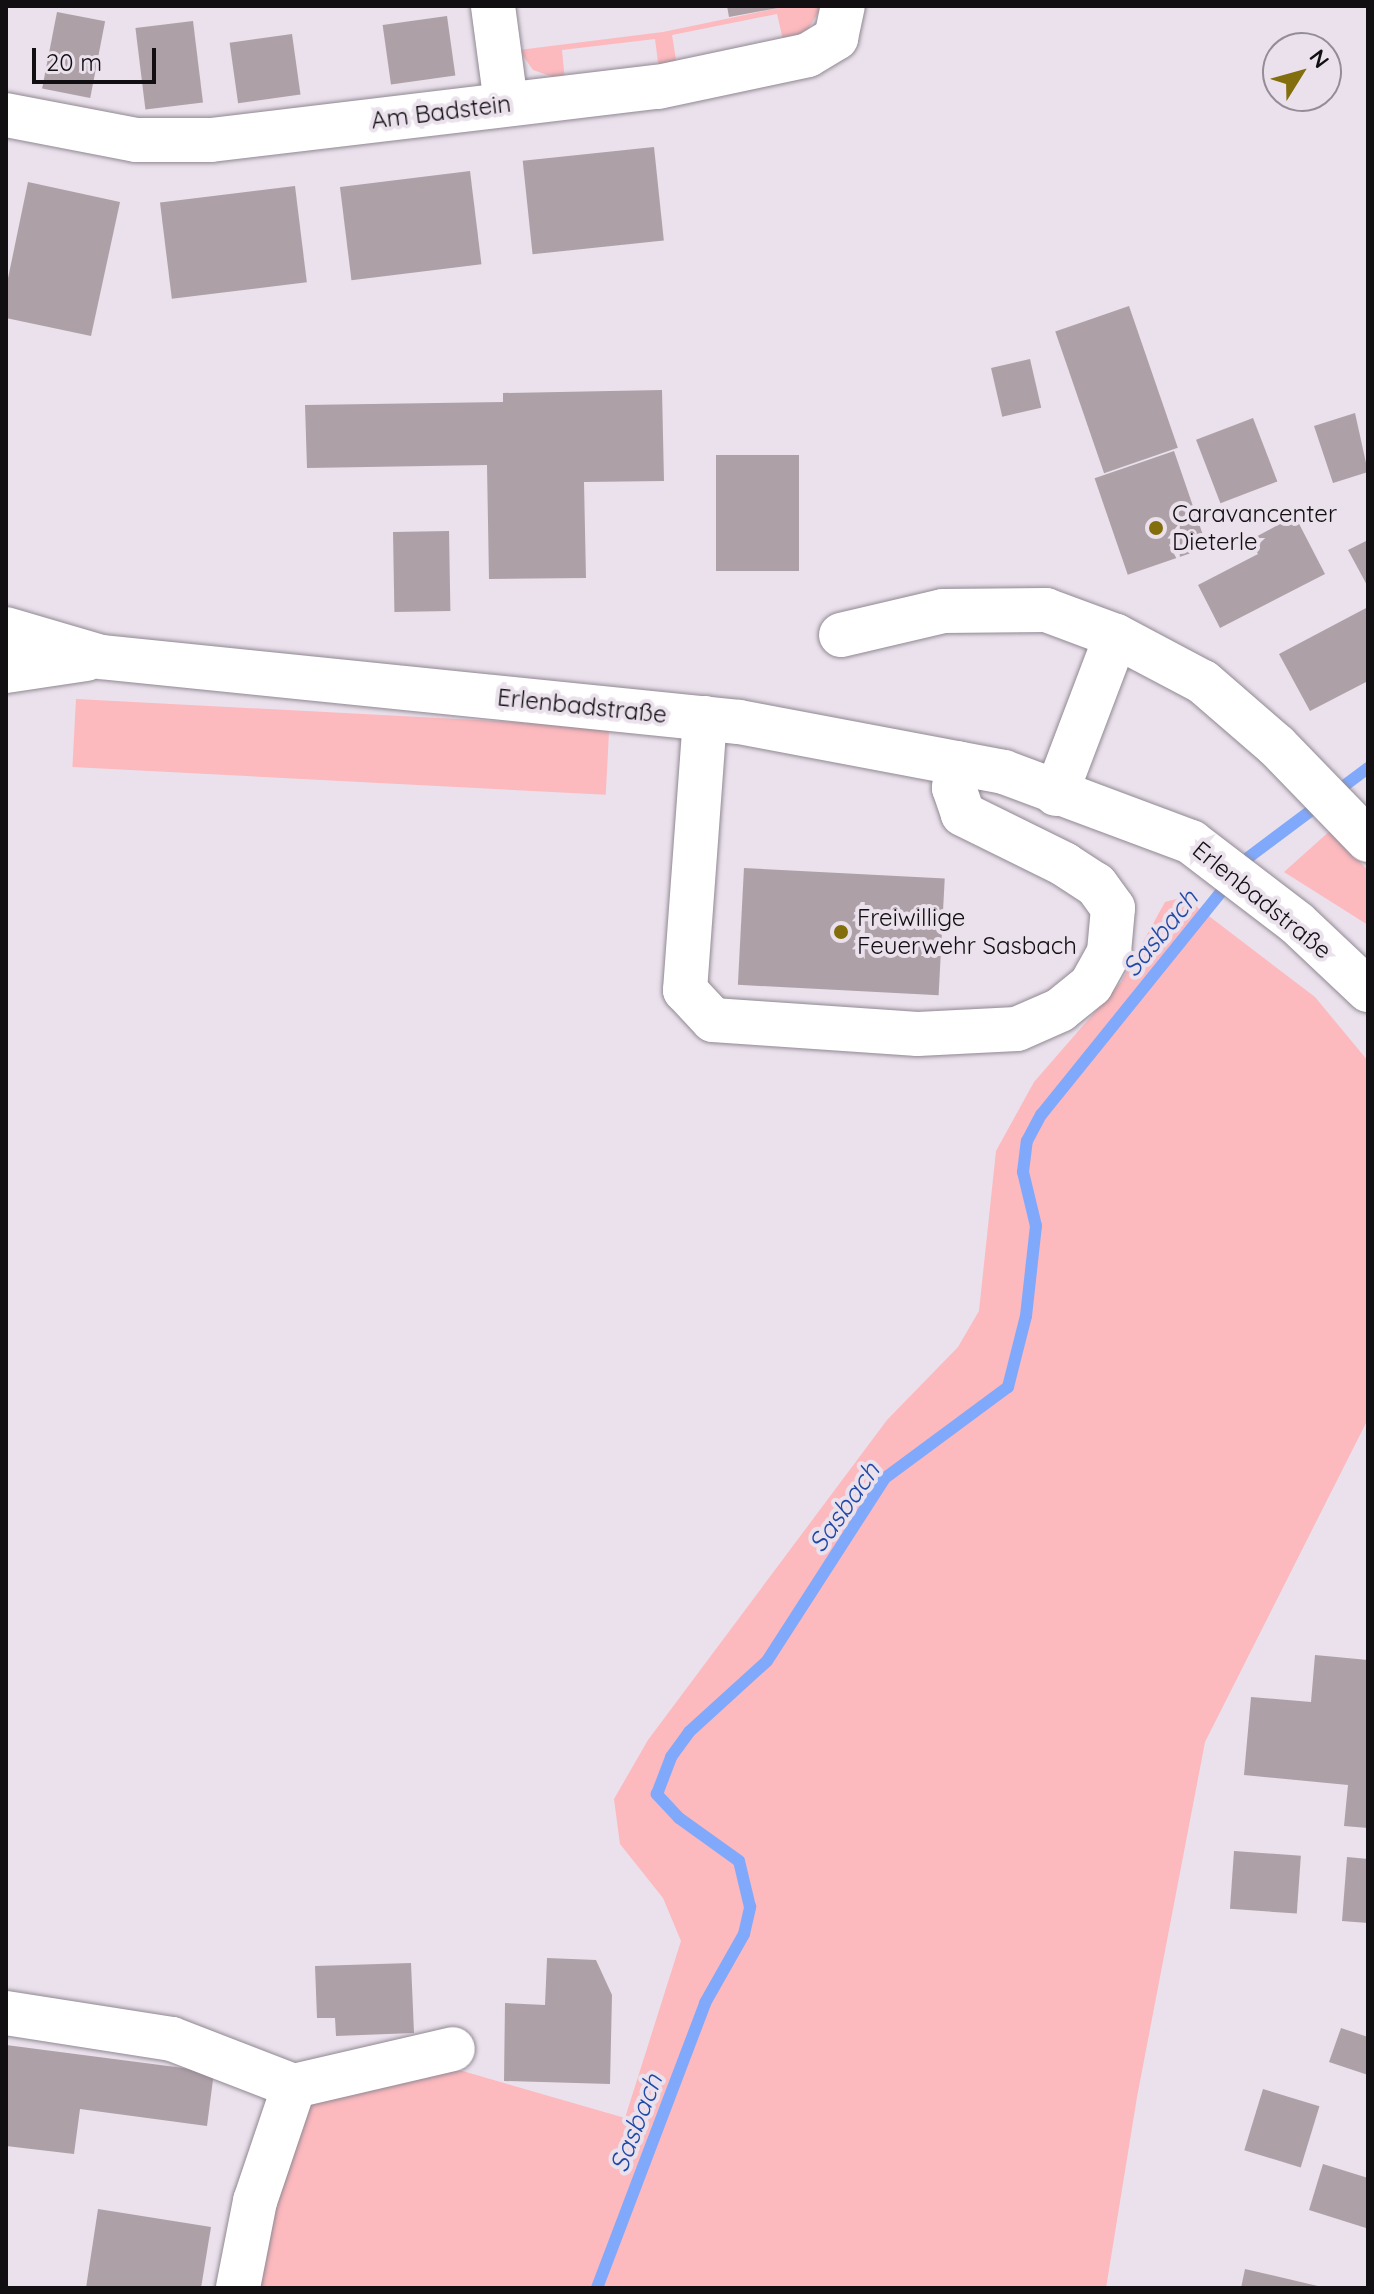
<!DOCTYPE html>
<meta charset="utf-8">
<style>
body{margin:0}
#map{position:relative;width:1374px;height:2294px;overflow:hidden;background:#eae1ec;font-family:Quicksand,sans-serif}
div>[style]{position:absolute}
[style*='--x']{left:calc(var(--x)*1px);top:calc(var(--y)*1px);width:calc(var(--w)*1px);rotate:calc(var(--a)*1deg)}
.green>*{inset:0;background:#fcb9be;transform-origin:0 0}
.stream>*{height:12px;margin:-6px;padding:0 6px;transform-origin:6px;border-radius:6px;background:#80a9fc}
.building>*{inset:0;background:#aea0a7;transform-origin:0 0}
.roads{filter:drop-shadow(0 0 2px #908892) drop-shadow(0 0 2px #908892)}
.minor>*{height:44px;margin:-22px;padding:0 22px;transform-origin:22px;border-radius:22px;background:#fff}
.dots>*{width:22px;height:22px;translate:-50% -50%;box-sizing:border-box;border:4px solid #eae1ec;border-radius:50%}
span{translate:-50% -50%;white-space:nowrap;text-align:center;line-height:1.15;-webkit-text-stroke:8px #eae1ec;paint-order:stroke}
.street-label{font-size:24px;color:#120f13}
.poi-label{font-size:24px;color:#120f13}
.left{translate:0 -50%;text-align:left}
.water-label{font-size:26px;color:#1f49a7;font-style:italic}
.frame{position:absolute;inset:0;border:8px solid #120f13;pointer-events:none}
.north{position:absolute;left:1262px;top:32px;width:80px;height:80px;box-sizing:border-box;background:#eae1ec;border:2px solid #948d95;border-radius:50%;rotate:53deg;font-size:22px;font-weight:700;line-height:32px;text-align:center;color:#120f13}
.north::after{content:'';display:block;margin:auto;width:28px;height:36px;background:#826e0c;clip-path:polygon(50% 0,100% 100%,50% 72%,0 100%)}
.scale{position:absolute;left:32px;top:48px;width:124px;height:36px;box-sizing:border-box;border:4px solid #120f13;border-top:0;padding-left:10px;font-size:24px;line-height:28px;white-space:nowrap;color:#120f13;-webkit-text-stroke:6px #eae1ec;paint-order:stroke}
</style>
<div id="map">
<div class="green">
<div style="clip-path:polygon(788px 6px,822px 6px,804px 36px,784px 44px,777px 14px,672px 35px,677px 66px,659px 70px,655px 39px,562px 50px,565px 81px,533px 70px,519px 50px,663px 32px)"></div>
<div style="left:76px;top:699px;width:534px;height:68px;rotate:3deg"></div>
<div style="clip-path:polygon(1332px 829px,1368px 871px,1368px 925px,1284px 872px)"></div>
<div style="clip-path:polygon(1184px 897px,1315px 997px,1368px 1061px,1368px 1419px,1205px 1742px,1137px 2097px,1106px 2288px,251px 2288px,307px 2098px,428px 2061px,625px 2118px,681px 1941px,663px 1898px,620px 1844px,614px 1799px,648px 1740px,887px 1420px,958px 1347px,979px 1311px,996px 1151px,1034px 1082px,1121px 982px,1165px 902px)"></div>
</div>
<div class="stream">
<div style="--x:597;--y:2288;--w:305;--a:-69.2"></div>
<div style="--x:705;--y:2003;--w:79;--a:-60.5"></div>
<div style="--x:744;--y:1934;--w:28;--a:-77"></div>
<div style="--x:750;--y:1907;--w:47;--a:-103.4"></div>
<div style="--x:739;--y:1861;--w:74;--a:-144.4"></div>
<div style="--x:679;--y:1818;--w:33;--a:-133"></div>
<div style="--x:657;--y:1794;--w:40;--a:-69"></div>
<div style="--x:671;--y:1757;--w:31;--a:-54"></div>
<div style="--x:689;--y:1732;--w:105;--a:-42.3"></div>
<div style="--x:767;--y:1661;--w:218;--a:-57.2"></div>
<div style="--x:885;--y:1478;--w:153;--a:-36.5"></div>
<div style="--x:1008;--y:1387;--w:73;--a:-75.8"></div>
<div style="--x:1026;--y:1316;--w:91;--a:-83.7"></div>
<div style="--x:1036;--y:1226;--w:56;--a:-103.5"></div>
<div style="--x:1023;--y:1172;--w:31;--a:-83"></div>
<div style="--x:1027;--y:1141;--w:30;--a:-62"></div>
<div style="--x:1041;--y:1115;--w:331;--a:-51.1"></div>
<div style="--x:1249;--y:857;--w:149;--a:-36.8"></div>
</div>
<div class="building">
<div style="clip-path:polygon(727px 6px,778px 6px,778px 8px,729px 17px)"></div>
<div style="left:57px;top:12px;width:49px;height:78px;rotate:11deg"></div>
<div style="left:447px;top:16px;width:60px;height:65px;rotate:82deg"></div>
<div style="left:193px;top:21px;width:82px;height:58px;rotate:83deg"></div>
<div style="left:292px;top:34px;width:61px;height:63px;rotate:82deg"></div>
<div style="left:654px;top:147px;width:94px;height:132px;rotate:84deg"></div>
<div style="left:470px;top:171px;width:94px;height:131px;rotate:83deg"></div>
<div style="clip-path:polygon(28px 182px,120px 202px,91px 336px,6px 318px,6px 288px)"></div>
<div style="left:295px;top:186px;width:97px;height:136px;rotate:83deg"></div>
<div style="left:1129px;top:306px;width:150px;height:78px;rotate:71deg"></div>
<div style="left:1030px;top:359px;width:50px;height:40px;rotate:77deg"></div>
<div style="clip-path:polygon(662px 390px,664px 481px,584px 482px,586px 578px,489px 579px,487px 465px,307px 468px,305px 405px,503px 402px,503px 393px)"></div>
<div style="clip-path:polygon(1355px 413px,1368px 472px,1333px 483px,1314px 426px)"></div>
<div style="left:1253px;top:418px;width:68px;height:61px;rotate:69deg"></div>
<div style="left:1174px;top:451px;width:102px;height:84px;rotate:71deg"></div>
<div style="left:716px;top:455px;width:83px;height:116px"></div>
<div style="clip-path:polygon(1295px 516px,1325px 574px,1220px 628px,1198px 585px,1258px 554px,1250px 540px)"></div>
<div style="left:449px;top:531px;width:80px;height:56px;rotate:89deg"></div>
<div style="clip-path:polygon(1368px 540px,1368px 587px,1348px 550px)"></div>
<div style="clip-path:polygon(1368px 607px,1368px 681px,1310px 711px,1279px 654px)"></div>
<div style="left:744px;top:868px;width:201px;height:117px;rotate:3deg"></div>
<div style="clip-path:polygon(1315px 1655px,1368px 1660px,1368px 1828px,1344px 1826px,1348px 1785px,1244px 1775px,1251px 1697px,1311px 1702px)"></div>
<div style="left:1234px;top:1851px;width:67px;height:58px;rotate:4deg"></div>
<div style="clip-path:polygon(1347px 1857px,1368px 1859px,1368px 1923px,1342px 1921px)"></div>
<div style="clip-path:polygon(547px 1958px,596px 1960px,612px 1995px,610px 2084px,504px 2081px,505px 2003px,545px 2005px)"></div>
<div style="clip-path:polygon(411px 1963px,414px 2033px,336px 2036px,335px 2018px,317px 2018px,315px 1966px)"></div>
<div style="clip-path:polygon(1341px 2028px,1368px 2037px,1368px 2075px,1329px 2062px)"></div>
<div style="clip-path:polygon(6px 2045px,214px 2072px,207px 2126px,80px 2109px,74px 2154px,6px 2146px)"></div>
<div style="left:1263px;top:2089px;width:59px;height:64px;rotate:17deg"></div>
<div style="clip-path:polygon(1323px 2164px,1368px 2178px,1366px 2228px,1309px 2210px)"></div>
<div style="clip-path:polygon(98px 2209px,211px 2227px,201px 2288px,86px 2288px)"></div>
<div style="clip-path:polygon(1245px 2269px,1322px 2287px,1322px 2288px,1241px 2288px)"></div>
</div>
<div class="roads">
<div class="minor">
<div style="--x:493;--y:6;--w:99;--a:82.4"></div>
<div style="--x:6;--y:115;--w:132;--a:10.9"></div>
<div style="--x:136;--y:140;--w:75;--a:0"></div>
<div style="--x:211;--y:140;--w:450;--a:-6.8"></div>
<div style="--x:658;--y:87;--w:153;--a:-12"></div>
<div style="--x:808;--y:55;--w:33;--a:-31"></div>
<div style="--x:836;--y:38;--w:33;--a:-78"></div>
<div style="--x:6;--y:629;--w:99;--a:16.4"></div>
<div style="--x:101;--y:657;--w:641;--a:5.82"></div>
<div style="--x:739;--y:722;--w:270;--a:10.7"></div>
<div style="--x:1004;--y:772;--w:200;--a:20.5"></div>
<div style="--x:1191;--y:842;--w:133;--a:37.4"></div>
<div style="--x:1297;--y:923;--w:98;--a:43.3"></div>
<div style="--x:841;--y:635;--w:105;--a:-13.2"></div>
<div style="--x:943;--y:611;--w:103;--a:-0.6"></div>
<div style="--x:1046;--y:610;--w:75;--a:20.4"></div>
<div style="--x:1116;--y:636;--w:98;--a:27.9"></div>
<div style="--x:1203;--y:682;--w:98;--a:40.9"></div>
<div style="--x:1277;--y:746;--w:131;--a:45.9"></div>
<div style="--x:6;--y:671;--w:81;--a:-8.5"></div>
<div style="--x:705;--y:718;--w:273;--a:94.2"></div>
<div style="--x:685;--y:990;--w:41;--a:47"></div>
<div style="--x:713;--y:1020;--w:205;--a:3.9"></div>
<div style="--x:918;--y:1034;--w:99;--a:-2.9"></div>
<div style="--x:1017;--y:1029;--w:47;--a:-23.8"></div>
<div style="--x:1060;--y:1010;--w:40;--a:-39"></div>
<div style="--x:1091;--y:985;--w:38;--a:-61"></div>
<div style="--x:1109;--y:952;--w:44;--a:-84.8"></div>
<div style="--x:1113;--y:908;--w:29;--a:-126"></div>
<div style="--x:1096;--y:885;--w:38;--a:-147"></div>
<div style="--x:1064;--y:864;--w:113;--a:-153.7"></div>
<div style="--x:963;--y:814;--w:28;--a:-109"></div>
<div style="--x:954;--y:788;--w:25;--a:-81"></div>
<div style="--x:1056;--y:794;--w:169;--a:-69.2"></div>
<div style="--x:6;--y:2013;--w:168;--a:8.9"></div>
<div style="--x:172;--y:2039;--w:131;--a:21.1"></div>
<div style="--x:294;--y:2086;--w:121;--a:108.7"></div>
<div style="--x:255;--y:2201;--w:89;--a:101.1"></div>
<div style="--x:294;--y:2086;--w:163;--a:-13.1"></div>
</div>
</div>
<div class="dots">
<div style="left:1156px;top:528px;background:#826e0c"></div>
<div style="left:841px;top:932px;background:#826e0c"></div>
</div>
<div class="street-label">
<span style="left:441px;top:112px;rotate:-7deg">Am Badstein</span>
<span style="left:582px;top:706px;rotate:6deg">Erlenbadstraße</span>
<span style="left:1262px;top:900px;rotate:39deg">Erlenbadstraße</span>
</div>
<div class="poi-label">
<span class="left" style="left:1172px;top:528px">Caravancenter<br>Dieterle</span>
<span class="left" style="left:857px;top:932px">Freiwillige<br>Feuerwehr Sasbach</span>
</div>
<div class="water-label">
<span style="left:1160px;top:933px;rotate:-51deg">Sasbach</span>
<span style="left:844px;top:1507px;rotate:-55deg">Sasbach</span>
<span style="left:636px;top:2123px;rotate:-69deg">Sasbach</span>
</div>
<div class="frame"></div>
<div class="north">N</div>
<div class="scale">20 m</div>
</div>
